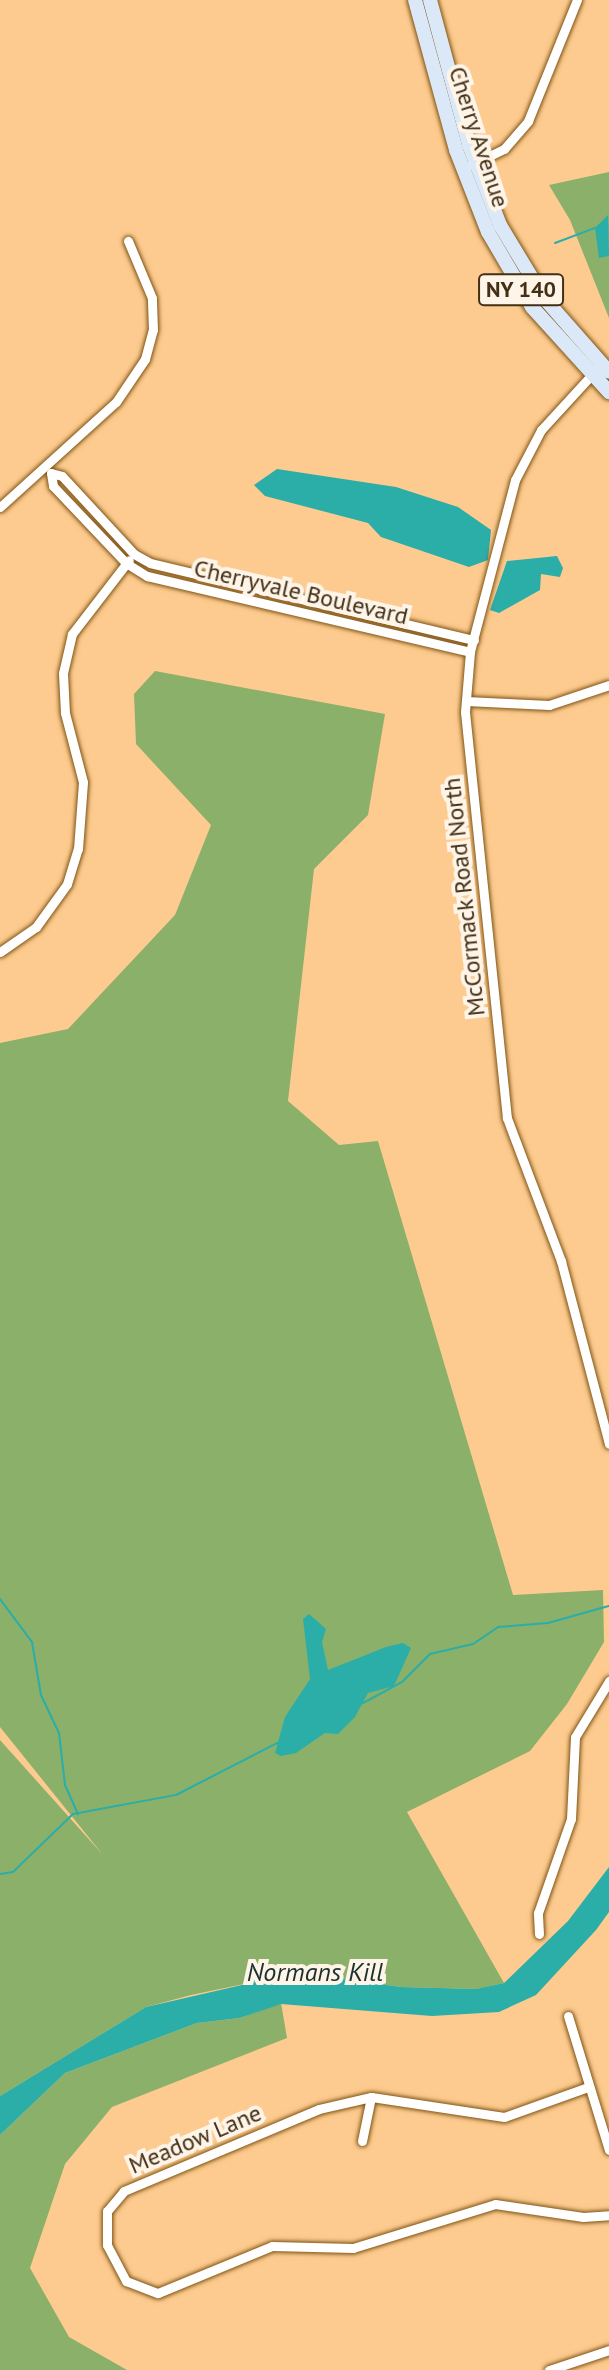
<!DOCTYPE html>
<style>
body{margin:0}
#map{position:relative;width:609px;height:2370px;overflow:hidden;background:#fdcb8f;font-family:"PT Sans",sans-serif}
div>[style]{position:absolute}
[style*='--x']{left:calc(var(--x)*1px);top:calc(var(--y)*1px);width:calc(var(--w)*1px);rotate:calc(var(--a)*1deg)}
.green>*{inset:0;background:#8bb069}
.water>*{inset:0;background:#2bada8}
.stream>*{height:2px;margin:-1px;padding:0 1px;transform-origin:1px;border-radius:1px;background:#2bada8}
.roads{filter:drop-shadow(0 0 2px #805415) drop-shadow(0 0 2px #805415)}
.minor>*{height:9px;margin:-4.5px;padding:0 4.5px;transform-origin:4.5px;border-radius:4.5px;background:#fff}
.primary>*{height:14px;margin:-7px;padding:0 7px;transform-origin:7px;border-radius:7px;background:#dae8f7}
span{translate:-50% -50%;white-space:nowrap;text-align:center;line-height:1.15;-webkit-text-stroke:8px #fef4e8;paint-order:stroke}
.shield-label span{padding:2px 6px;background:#fef4e8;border:2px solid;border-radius:6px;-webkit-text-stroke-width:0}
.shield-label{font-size:22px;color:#422f16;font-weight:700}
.street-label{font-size:24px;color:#422f16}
.water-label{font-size:26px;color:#1b3130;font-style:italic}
</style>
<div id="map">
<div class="green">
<div style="clip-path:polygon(609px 172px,609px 318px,570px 220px,549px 185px)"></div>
<div style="clip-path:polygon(155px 671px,385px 714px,368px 815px,314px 869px,288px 1101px,339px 1145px,378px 1141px,513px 1595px,603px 1590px,604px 1642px,567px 1704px,530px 1751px,407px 1812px,504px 1983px,477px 1989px,401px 1987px,322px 1976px,259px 1981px,191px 1995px,146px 2007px,0 2096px,0 1740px,103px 1855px,0 1727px,0 1043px,68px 1029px,175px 915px,211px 825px,136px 744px,134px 694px)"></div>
<div style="clip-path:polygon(281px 2003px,287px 2038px,112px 2107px,65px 2164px,30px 2268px,69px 2337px,127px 2370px,0 2370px,0 2135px,65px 2073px,197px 2023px,240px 2018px)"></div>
</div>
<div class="water">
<div style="clip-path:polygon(608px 215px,609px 256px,599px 258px,595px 228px)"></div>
<div style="clip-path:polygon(277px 469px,396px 487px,458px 507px,491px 530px,488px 560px,469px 567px,381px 537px,368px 523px,265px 496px,254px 485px)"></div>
<div style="clip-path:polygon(557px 556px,563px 568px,560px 577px,541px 574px,540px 590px,499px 613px,490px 610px,507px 561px)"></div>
<div style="clip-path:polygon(309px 1614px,326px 1629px,322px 1642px,328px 1670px,386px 1647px,403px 1643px,411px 1648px,394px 1686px,368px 1693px,355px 1717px,338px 1734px,325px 1733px,296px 1753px,281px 1756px,275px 1753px,285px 1717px,310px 1679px,303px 1619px)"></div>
<div style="clip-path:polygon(609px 1867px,609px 1912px,596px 1930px,536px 1995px,499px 2012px,432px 2016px,281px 2004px,240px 2018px,197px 2023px,65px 2073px,0 2135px,0 2096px,146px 2007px,259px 1981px,322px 1976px,401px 1987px,476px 1989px,504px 1983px,568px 1921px)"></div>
</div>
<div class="stream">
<div style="--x:555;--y:243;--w:43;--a:-20.6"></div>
<div style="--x:0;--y:1599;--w:54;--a:53.3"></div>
<div style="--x:32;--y:1642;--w:54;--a:80.4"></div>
<div style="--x:41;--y:1695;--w:42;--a:64.7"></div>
<div style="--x:59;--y:1733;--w:52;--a:83.4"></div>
<div style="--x:65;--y:1785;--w:32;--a:66"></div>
<div style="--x:363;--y:1703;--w:44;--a:-28.3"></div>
<div style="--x:402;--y:1682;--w:40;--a:-45"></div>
<div style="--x:430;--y:1654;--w:44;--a:-13.1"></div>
<div style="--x:473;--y:1644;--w:30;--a:-34"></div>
<div style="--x:498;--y:1627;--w:50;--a:-4.6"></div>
<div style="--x:548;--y:1623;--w:63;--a:-15.6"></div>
<div style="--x:0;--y:1874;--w:13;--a:-9"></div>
<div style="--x:13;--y:1872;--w:83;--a:-44"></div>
<div style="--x:73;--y:1814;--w:105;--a:-10.5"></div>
<div style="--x:176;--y:1795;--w:114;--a:-27.2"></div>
</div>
<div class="roads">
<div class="minor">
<div style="--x:471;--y:165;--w:37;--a:-26"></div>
<div style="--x:504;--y:149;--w:37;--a:-49"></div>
<div style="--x:528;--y:121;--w:131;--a:-68"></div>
<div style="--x:596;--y:370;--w:81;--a:132.5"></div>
<div style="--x:541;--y:430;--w:56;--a:117.5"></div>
<div style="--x:515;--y:480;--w:178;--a:104.7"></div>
<div style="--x:470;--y:652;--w:60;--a:94.8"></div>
<div style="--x:465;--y:712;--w:408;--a:84.1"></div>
<div style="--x:507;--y:1118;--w:153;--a:69.3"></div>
<div style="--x:561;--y:1261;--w:189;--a:75.3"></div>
<div style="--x:51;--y:473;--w:13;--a:81"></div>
<div style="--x:53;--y:486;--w:106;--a:46.5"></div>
<div style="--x:126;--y:563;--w:25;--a:32"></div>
<div style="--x:147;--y:576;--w:332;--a:13.2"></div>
<div style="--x:51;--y:473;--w:11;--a:15"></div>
<div style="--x:62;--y:476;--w:106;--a:47.3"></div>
<div style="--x:134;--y:554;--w:18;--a:29"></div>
<div style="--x:150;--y:563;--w:333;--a:13.4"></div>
<div style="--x:0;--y:507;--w:156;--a:-42.2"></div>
<div style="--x:116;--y:402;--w:52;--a:-56"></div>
<div style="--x:145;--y:359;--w:30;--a:-75"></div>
<div style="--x:153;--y:330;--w:32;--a:-92"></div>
<div style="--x:152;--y:298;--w:62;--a:-112.8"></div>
<div style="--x:466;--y:701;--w:83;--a:2.8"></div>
<div style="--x:549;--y:705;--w:63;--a:-18.4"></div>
<div style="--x:0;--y:952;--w:44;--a:-34.8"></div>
<div style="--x:36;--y:927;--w:53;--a:-54.2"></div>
<div style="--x:67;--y:884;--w:37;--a:-73"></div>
<div style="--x:78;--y:849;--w:67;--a:-85.7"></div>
<div style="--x:83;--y:782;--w:71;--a:-104.6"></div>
<div style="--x:65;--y:713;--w:40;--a:-92.9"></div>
<div style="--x:63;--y:673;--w:40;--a:-77"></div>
<div style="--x:72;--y:634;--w:93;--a:-52.4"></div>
<div style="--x:539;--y:1934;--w:21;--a:-93"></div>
<div style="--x:538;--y:1913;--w:100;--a:-70.7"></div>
<div style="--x:571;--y:1819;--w:82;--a:-87.2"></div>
<div style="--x:575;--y:1737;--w:66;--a:-58.7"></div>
<div style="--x:568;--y:2016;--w:140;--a:73"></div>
<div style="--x:588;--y:2087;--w:89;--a:160.3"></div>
<div style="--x:504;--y:2117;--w:134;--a:-171.4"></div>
<div style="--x:371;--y:2097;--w:53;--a:167"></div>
<div style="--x:319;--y:2109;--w:212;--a:157.2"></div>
<div style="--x:124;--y:2191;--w:26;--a:130"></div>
<div style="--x:107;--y:2211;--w:34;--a:90"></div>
<div style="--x:107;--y:2245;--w:41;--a:62.2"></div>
<div style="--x:126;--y:2281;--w:34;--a:21"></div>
<div style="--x:158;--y:2293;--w:123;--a:-22.4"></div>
<div style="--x:272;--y:2246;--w:81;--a:1.4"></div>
<div style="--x:353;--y:2248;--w:149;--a:-17.2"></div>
<div style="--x:495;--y:2204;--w:89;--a:8.4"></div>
<div style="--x:583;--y:2217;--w:26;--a:-4"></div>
<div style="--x:362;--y:2141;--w:45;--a:-78.4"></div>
<div style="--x:549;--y:2370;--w:63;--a:-18.4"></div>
</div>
<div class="primary">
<div style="--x:415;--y:0;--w:156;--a:74.7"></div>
<div style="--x:456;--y:150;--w:88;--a:68.7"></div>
<div style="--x:488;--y:232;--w:87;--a:59.6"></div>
<div style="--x:532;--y:307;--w:115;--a:47.8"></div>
<div style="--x:430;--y:0;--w:150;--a:74.9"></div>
<div style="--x:469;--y:145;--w:86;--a:68.8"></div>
<div style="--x:500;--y:225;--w:85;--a:58.9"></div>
<div style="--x:544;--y:298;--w:98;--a:48.7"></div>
</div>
</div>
<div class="shield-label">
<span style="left:521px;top:290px">NY 140</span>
</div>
<div class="street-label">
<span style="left:479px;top:137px;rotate:72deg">Cherry Avenue</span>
<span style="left:301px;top:592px;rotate:13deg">Cherryvale Boulevard</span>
<span style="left:464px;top:897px;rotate:-96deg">McCormack Road North</span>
<span style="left:195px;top:2139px;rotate:-23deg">Meadow Lane</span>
</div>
<div class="water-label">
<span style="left:315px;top:1972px">Normans Kill</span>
</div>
</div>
